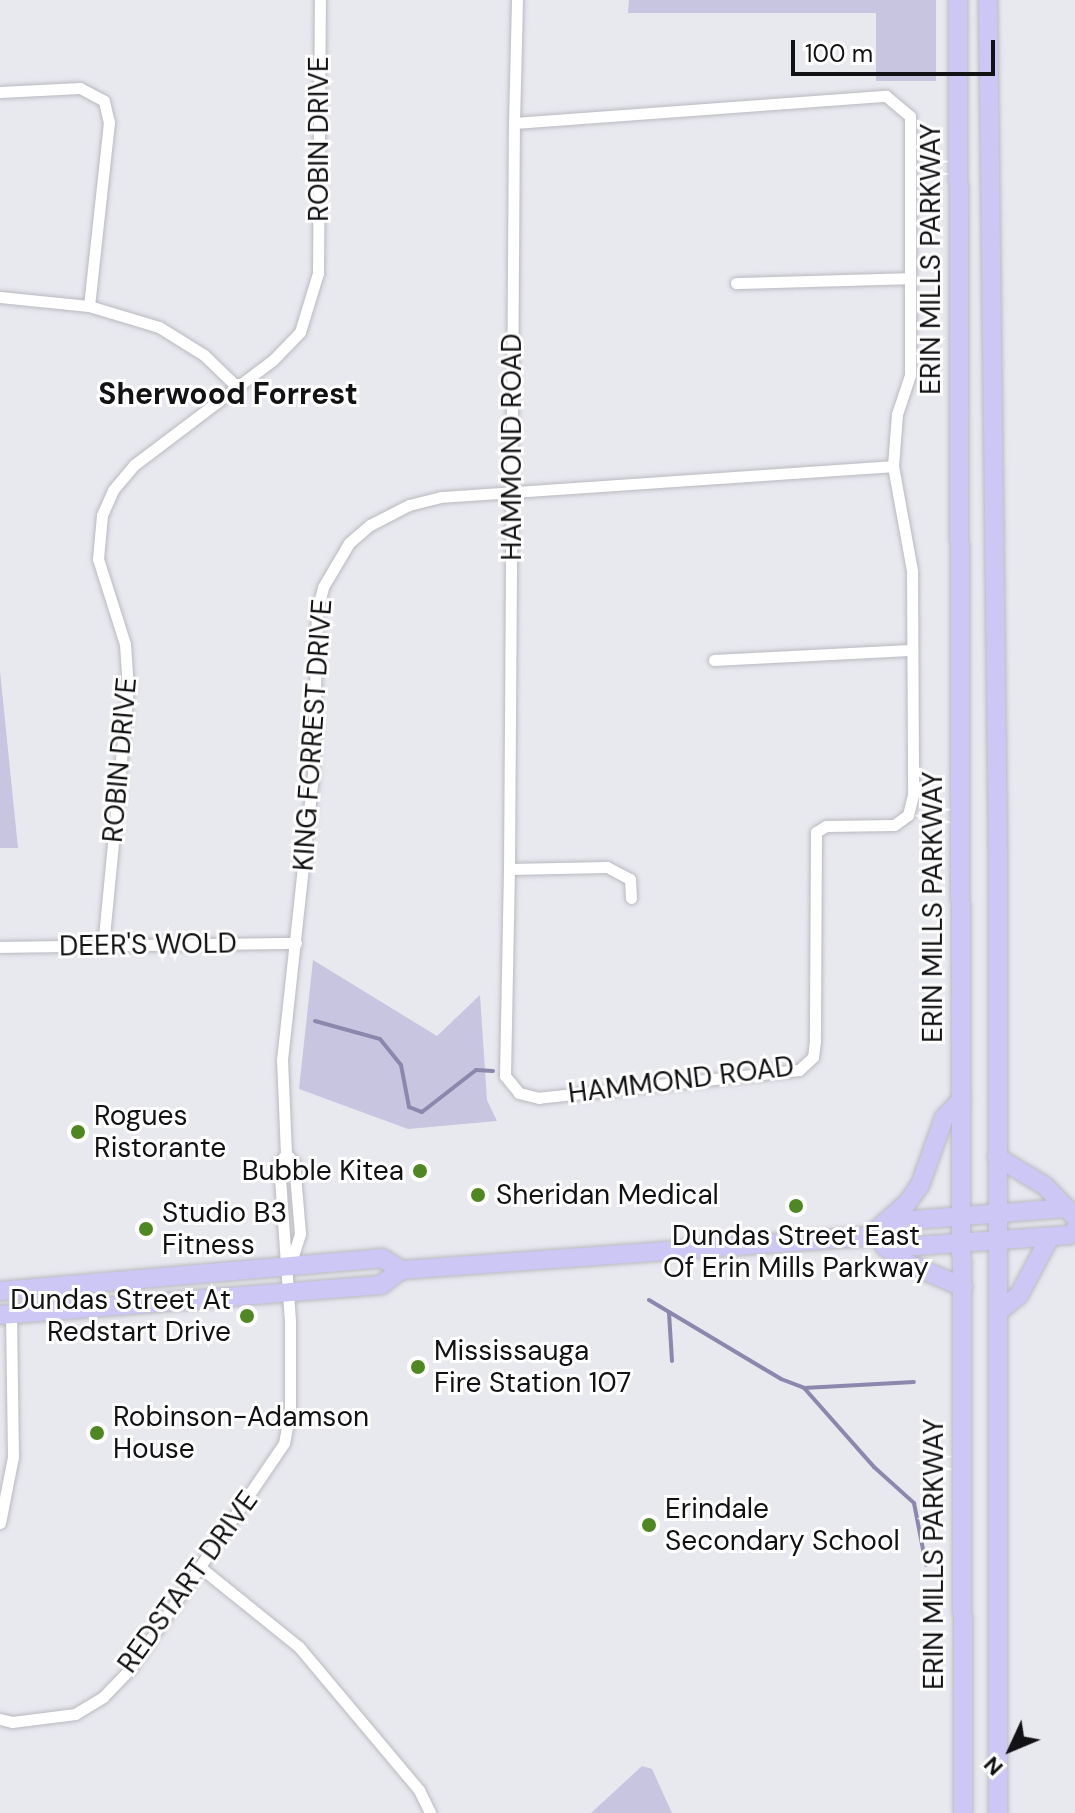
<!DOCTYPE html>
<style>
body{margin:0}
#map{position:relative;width:1075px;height:1813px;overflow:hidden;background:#e8e8ef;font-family:"DM Sans",sans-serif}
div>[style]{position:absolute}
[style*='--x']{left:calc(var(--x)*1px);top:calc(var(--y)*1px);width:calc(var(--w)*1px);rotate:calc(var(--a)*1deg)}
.green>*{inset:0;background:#c8c5e1}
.stream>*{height:4px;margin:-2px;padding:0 2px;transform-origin:2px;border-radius:2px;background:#8b87ad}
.roads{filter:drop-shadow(0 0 2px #b9b9c0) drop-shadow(0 0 2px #b9b9c0)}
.street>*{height:11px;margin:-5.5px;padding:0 5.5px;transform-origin:5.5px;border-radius:5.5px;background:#fff}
.primary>*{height:18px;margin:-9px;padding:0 9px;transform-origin:9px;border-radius:9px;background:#cdc7f6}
.dots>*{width:22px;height:22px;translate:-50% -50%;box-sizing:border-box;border:4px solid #fff;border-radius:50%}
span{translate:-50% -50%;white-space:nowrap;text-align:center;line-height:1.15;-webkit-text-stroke:6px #fff;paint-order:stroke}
.street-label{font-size:28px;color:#121214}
.poi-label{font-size:28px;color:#121214}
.left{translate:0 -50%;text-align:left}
.right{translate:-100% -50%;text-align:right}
.neighbourhood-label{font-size:30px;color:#121214;font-weight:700}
.north{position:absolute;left:971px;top:1709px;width:80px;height:80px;-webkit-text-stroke:6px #fff;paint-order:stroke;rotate:226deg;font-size:22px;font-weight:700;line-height:32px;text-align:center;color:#121214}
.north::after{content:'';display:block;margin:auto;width:28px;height:36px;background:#121214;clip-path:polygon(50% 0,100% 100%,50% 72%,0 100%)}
.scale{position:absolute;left:791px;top:40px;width:204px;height:36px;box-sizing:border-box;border:4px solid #121214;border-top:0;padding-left:10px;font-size:24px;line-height:28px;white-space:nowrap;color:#121214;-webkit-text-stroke:6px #fff;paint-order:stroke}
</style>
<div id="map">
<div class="green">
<div style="clip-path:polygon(629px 0,936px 0,936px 81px,876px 81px,876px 13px,628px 13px)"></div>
<div style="clip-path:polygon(0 671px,18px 848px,0 848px)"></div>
<div style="clip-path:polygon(313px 960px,437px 1036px,480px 995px,487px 1100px,497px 1121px,408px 1129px,299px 1089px)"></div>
<div style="clip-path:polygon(642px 1766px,652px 1769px,672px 1813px,591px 1813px)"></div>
</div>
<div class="stream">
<div style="--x:315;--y:1021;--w:67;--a:15.5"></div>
<div style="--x:380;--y:1039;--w:33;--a:51"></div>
<div style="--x:401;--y:1065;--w:43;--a:79.2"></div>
<div style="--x:409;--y:1107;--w:14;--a:21"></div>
<div style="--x:422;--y:1112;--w:68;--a:-37.9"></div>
<div style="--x:476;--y:1070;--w:17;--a:3"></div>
<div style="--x:649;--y:1300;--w:154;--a:30.9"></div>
<div style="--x:781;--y:1379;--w:25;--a:21"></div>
<div style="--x:804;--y:1388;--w:110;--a:-3.1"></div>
<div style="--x:669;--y:1313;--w:48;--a:86.4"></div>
<div style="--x:805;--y:1389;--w:104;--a:48.5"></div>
<div style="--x:874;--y:1467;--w:54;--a:42"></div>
<div style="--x:914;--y:1503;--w:63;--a:79"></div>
</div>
<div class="roads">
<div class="street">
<div style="--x:0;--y:92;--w:80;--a:-2.9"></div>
<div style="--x:80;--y:88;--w:27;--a:28"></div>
<div style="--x:104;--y:101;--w:22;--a:77"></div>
<div style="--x:109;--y:122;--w:185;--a:96.2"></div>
<div style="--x:514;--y:123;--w:373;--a:-4.2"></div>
<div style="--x:886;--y:96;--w:31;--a:40"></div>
<div style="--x:910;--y:116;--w:259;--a:90"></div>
<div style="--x:910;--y:375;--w:41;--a:108.4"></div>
<div style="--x:897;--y:414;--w:52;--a:94.4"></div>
<div style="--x:893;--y:466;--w:107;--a:79.7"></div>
<div style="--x:912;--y:571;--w:224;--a:89.7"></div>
<div style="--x:913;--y:795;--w:21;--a:104"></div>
<div style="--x:908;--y:815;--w:17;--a:144"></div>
<div style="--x:894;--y:825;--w:68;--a:179.2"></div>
<div style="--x:826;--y:826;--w:12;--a:149"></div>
<div style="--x:816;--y:832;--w:209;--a:90.3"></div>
<div style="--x:815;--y:1041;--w:16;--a:97"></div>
<div style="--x:813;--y:1057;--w:19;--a:137"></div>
<div style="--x:799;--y:1070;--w:262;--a:173.9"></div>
<div style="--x:539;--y:1098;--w:21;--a:-166"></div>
<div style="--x:519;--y:1093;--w:22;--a:-129"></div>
<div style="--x:505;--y:1076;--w:207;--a:-88.9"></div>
<div style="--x:509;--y:869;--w:746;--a:-89.62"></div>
<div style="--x:514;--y:123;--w:123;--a:-88.6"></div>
<div style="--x:736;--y:283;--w:174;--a:-1.6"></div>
<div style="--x:0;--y:297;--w:89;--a:5.8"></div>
<div style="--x:89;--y:306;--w:73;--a:16.7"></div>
<div style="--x:159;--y:327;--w:53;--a:31.9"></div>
<div style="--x:204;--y:355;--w:45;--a:44.1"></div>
<div style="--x:714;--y:660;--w:195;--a:-2.9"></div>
<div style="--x:509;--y:869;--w:98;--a:-1.2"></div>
<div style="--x:607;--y:867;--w:26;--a:28"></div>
<div style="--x:630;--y:879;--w:19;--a:87"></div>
<div style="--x:0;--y:947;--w:296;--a:-0.8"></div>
<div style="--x:103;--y:947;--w:259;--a:-84.5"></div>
<div style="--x:128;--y:689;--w:45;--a:-93.8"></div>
<div style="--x:125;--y:644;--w:89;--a:-107.6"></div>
<div style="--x:98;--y:559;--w:44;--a:-84.8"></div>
<div style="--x:102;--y:515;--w:27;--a:-66"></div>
<div style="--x:113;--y:490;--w:33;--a:-50"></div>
<div style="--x:134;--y:465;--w:174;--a:-37.1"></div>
<div style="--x:273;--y:360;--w:39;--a:-46"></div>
<div style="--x:300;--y:332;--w:62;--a:-73"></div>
<div style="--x:318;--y:273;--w:273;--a:-89.6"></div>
<div style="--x:286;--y:1154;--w:11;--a:45"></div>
<div style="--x:294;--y:1162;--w:72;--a:85.2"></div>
<div style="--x:300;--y:1234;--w:32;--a:108"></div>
<div style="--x:0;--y:1523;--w:67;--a:-78.9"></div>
<div style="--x:13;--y:1457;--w:143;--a:-90.8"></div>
<div style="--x:201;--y:1568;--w:126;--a:38.9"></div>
<div style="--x:299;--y:1647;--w:187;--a:50"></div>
<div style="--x:419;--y:1790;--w:25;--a:64"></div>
<div style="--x:0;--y:1719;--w:12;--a:14"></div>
<div style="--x:12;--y:1722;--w:64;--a:-7.2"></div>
<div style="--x:75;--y:1714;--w:33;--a:-31"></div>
<div style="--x:103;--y:1697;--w:39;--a:-46"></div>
<div style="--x:130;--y:1669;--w:273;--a:-55.7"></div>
<div style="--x:284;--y:1443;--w:31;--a:-79"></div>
<div style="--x:290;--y:1413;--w:92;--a:-90"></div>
<div style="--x:290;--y:1321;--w:158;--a:-94"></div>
<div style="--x:279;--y:1163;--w:11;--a:-52"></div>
<div style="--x:286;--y:1154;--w:94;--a:-92.4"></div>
<div style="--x:282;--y:1060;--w:289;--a:-83.8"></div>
<div style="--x:313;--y:773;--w:163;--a:-88.6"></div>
<div style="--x:317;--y:610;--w:24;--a:-75"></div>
<div style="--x:323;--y:587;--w:51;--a:-59.4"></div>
<div style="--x:349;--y:543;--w:28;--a:-41"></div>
<div style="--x:370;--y:525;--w:44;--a:-27.1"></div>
<div style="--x:409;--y:505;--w:33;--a:-14"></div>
<div style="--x:441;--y:497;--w:453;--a:-3.9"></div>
</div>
<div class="primary">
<div style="--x:958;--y:0;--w:1813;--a:89.84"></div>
<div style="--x:988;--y:0;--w:857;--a:89.33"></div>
<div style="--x:998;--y:857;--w:956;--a:90"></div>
<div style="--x:997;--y:1157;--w:56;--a:31.1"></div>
<div style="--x:1045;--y:1186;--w:30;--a:46"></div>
<div style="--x:888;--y:1222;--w:179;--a:-4.5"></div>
<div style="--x:1066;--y:1208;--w:13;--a:45"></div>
<div style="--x:884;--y:1246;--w:31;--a:36"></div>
<div style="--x:909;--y:1264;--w:59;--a:23.1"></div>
<div style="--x:888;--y:1248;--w:182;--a:-4.1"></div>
<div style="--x:1070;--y:1235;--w:7;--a:-45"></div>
<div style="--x:0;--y:1291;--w:383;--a:-4.9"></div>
<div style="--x:382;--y:1258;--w:22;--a:32"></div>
<div style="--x:998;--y:1312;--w:27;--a:-39"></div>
<div style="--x:1019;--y:1295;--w:66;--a:-61.9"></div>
<div style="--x:0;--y:1315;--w:382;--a:-4.5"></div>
<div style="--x:381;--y:1285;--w:25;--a:-37"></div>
<div style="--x:401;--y:1270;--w:470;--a:-4.1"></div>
<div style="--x:870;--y:1236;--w:50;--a:-41.7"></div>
<div style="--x:907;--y:1203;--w:22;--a:-54"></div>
<div style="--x:920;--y:1185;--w:71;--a:-70.3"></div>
<div style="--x:944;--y:1118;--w:26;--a:-47"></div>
</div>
</div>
<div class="dots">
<div style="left:78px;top:1132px;background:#4f8722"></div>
<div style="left:420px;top:1171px;background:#4f8722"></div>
<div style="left:478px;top:1195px;background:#4f8722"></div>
<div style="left:796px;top:1206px;background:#4f8722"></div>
<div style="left:146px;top:1229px;background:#4f8722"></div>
<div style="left:247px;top:1316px;background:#4f8722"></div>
<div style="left:418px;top:1367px;background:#4f8722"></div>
<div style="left:97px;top:1433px;background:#4f8722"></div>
<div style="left:649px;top:1525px;background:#4f8722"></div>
</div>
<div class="street-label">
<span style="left:319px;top:139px;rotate:-90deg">ROBIN DRIVE</span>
<span style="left:931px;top:259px;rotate:-90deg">ERIN MILLS PARKWAY</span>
<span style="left:512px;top:447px;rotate:-90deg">HAMMOND ROAD</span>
<span style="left:313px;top:735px;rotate:-86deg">KING FORREST DRIVE</span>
<span style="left:120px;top:760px;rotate:-85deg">ROBIN DRIVE</span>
<span style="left:933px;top:907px;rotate:-90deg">ERIN MILLS PARKWAY</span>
<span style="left:148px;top:945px;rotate:-1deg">DEER'S WOLD</span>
<span style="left:681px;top:1080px;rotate:-7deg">HAMMOND ROAD</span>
<span style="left:934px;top:1554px;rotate:-90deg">ERIN MILLS PARKWAY</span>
<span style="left:188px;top:1582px;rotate:-54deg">REDSTART DRIVE</span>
</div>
<div class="poi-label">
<span class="left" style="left:94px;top:1132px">Rogues<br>Ristorante</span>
<span class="right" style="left:404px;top:1171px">Bubble Kitea</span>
<span class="left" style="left:496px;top:1195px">Sheridan Medical</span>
<span class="left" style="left:162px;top:1229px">Studio B3<br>Fitness</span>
<span style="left:796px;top:1252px">Dundas Street East<br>Of Erin Mills Parkway</span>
<span class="right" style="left:231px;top:1316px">Dundas Street At<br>Redstart Drive</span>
<span class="left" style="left:434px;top:1367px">Mississauga<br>Fire Station 107</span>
<span class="left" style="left:113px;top:1433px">Robinson-Adamson<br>House</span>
<span class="left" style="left:665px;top:1525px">Erindale<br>Secondary School</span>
</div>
<div class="neighbourhood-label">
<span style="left:228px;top:394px">Sherwood Forrest</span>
</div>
<div class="north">N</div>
<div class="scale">100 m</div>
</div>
